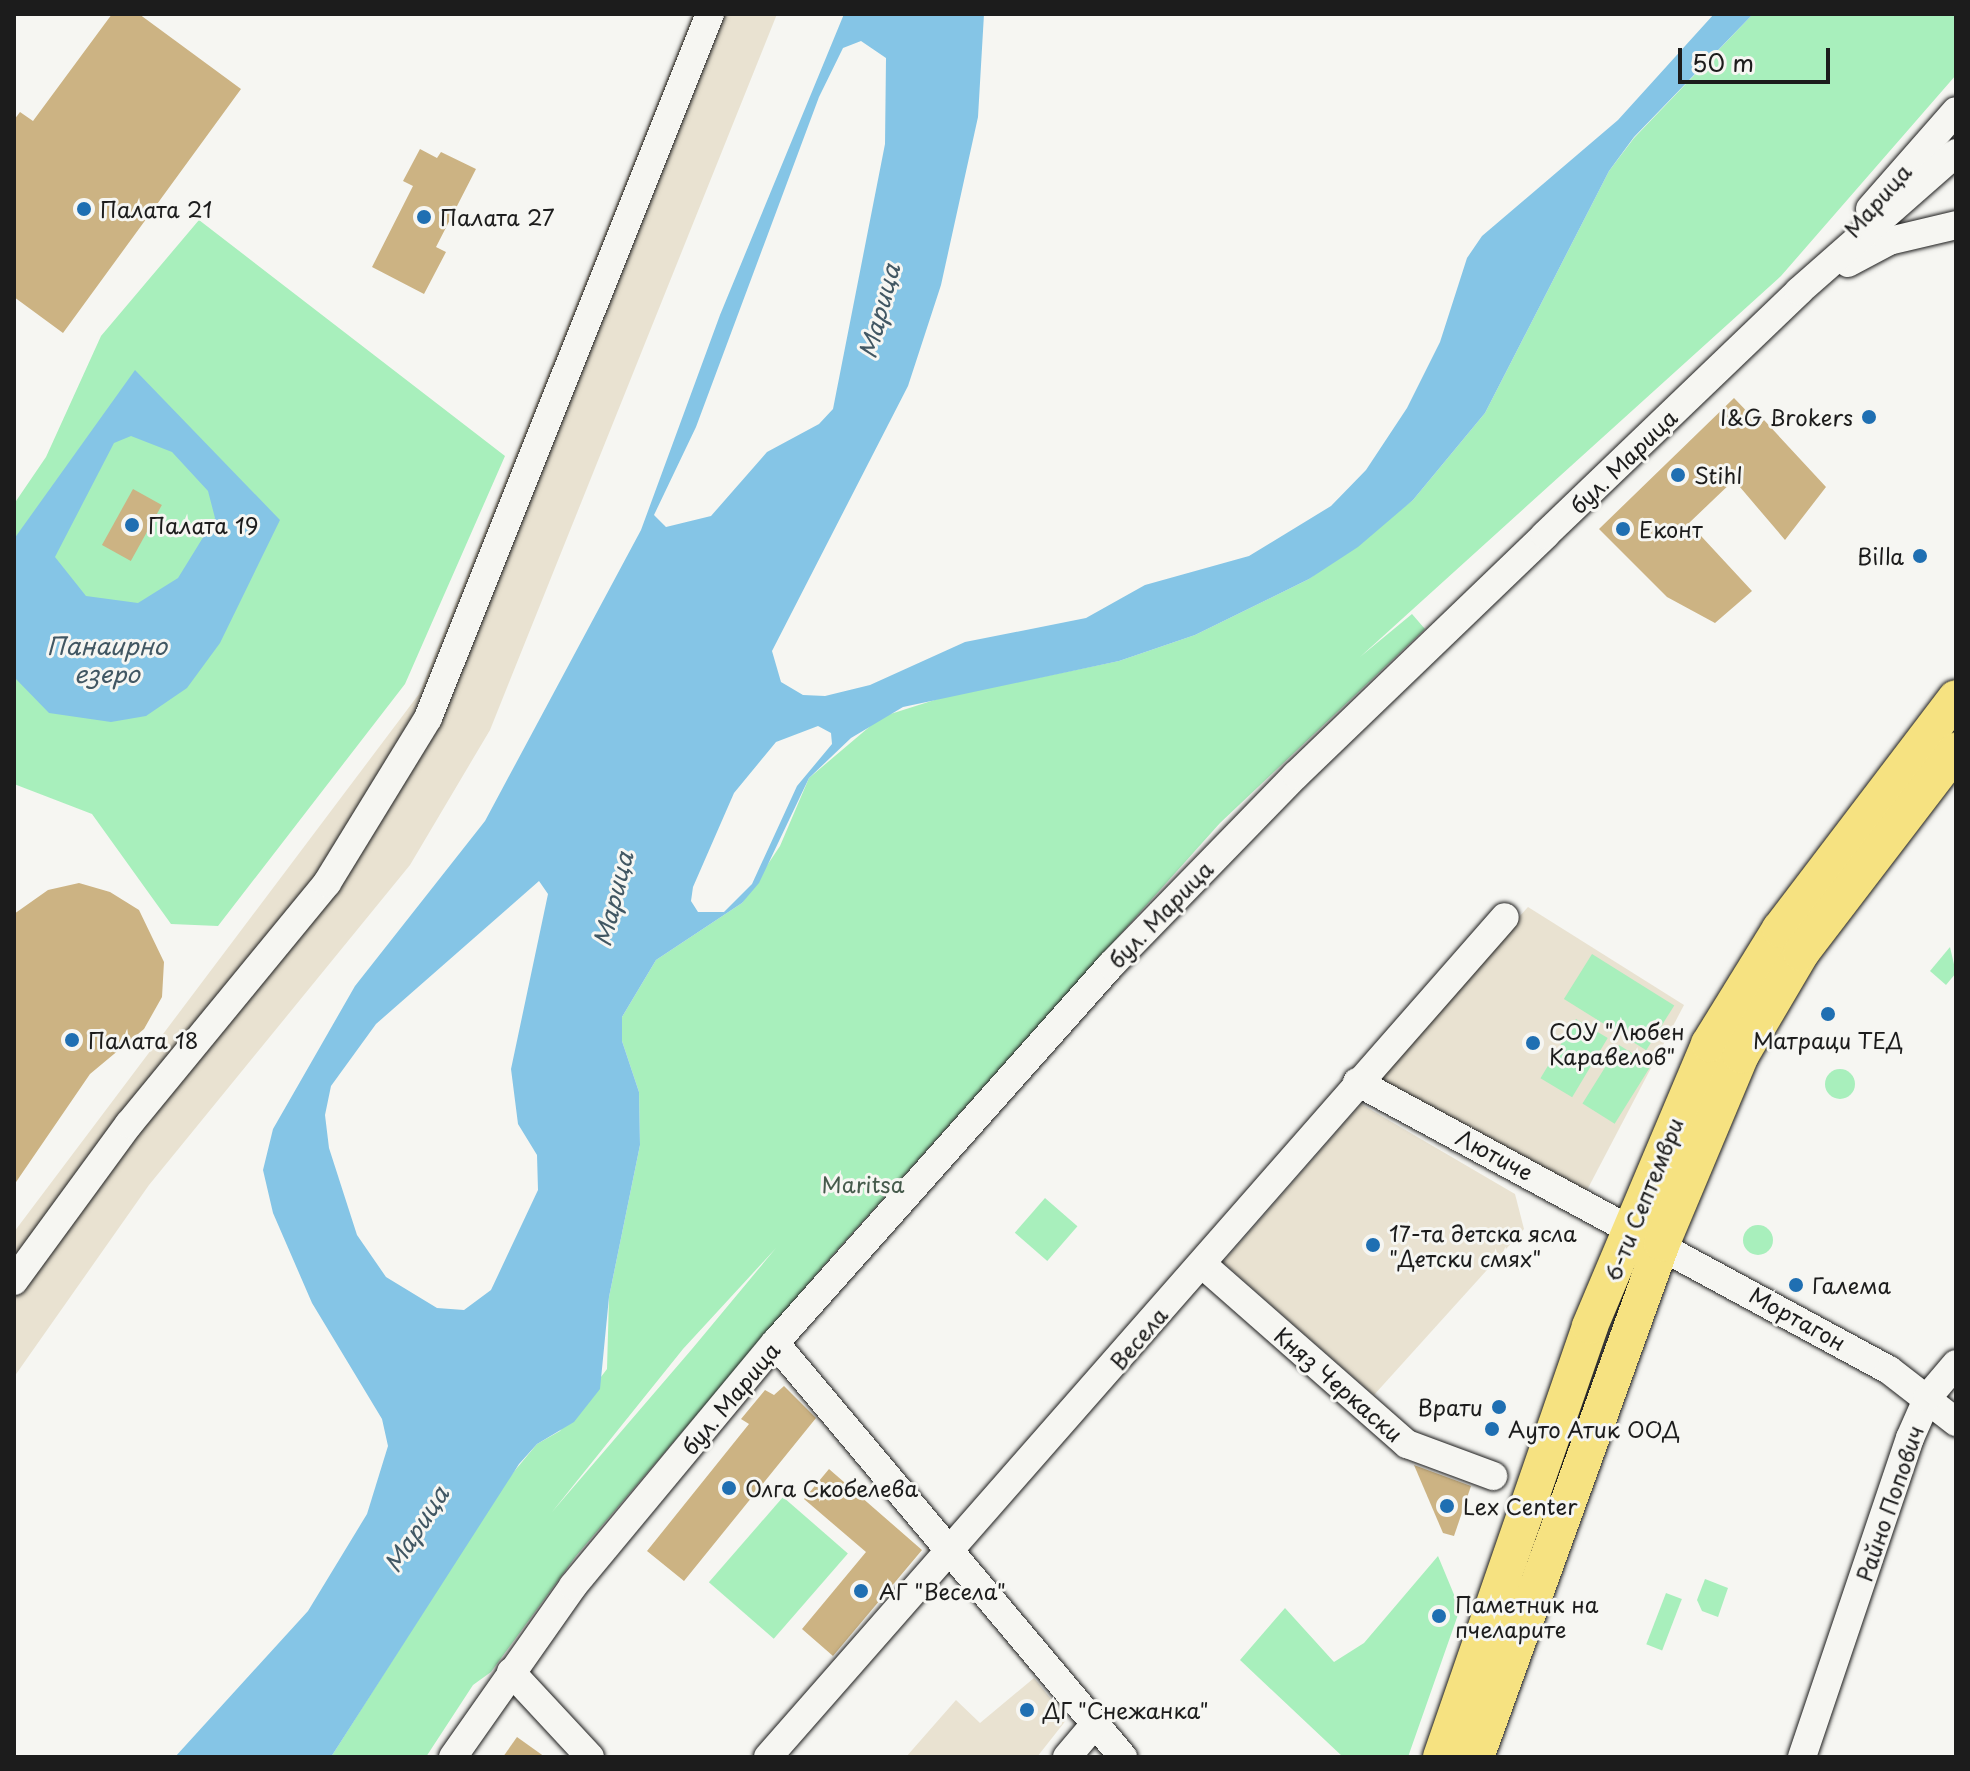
<!DOCTYPE html>
<meta charset="utf-8">
<style>
body{margin:0}
#map{position:relative;width:1970px;height:1771px;overflow:hidden;background:#f6f6f2;font-family:"Playpen Sans",sans-serif}
div>[style]{position:absolute}
[style*='--x']{left:calc(var(--x)*1px);top:calc(var(--y)*1px);width:calc(var(--w)*1px);rotate:calc(var(--a)*1deg)}
.built>*{inset:0;background:#e9e2d1}
.green>*{inset:0;background:#a8efbc;transform-origin:0 0}
.round{border-radius:50%}
.water>*{inset:0;background:#85c5e6}
.building>*{inset:0;background:#ccb383;transform-origin:0 0}
.roads{filter:drop-shadow(0 0 2px #1c1c1c) drop-shadow(0 0 2px #1c1c1c)}
.minor>*{height:28px;margin:-14px;padding:0 14px;transform-origin:14px;border-radius:14px;background:#f6f6f2}
.major>*{height:36px;margin:-18px;padding:0 18px;transform-origin:18px;border-radius:18px;background:#f6e281}
.dots>*{width:22px;height:22px;translate:-50% -50%;box-sizing:border-box;border:4px solid #f6f6f2;border-radius:50%}
span{translate:-50% -50%;white-space:nowrap;text-align:center;line-height:1.15;-webkit-text-stroke:6px #f6f6f2;paint-order:stroke}
.street-label{font-size:22px;color:#1c1c1c}
.poi-label{font-size:22px;color:#1c1c1c}
.left{translate:0 -50%;text-align:left}
.right{translate:-100% -50%;text-align:right}
.park-label{font-size:22px;color:#465b4c}
.water-label{font-size:24px;color:#415763;font-style:italic}
.frame{position:absolute;inset:0;border:16px solid #1c1c1c;pointer-events:none}
.scale{position:absolute;left:1678px;top:48px;width:152px;height:36px;box-sizing:border-box;border:4px solid #1c1c1c;border-top:0;padding-left:10px;font-size:24px;line-height:28px;white-space:nowrap;color:#1c1c1c;-webkit-text-stroke:6px #f6f6f2;paint-order:stroke}
</style>
<div id="map">
<div class="built">
<div style="clip-path:polygon(693px 14px,777px 14px,490px 730px,410px 865px,149px 1185px,14px 1377px,14px 1232px,419px 694px)"></div>
<div style="clip-path:polygon(1528px 907px,1684px 1005px,1586px 1192px,1368px 1080px)"></div>
<div style="clip-path:polygon(1361px 1104px,1515px 1194px,1524px 1229px,1374px 1395px,1223px 1262px)"></div>
<div style="clip-path:polygon(1034px 1678px,1067px 1719px,1037px 1757px,906px 1757px,956px 1700px,980px 1723px)"></div>
</div>
<div class="green">
<div style="clip-path:polygon(evenodd,1753px 14px,1956px 14px,1956px 75px,1781px 276px,1360px 657px,1412px 614px,1425px 629px,1220px 823px,832px 1256px,576px 1556px,491px 1672px,473px 1685px,426px 1757px,331px 1757px,507px 1480px,537px 1444px,560px 1431px,607px 1369px,609px 1297px,640px 1145px,639px 1092px,622px 1041px,622px 1017px,656px 960px,742px 903px,780px 846px,809px 778px,881px 717px,944px 697px,1119px 661px,1195px 635px,1309px 579px,1413px 500px,1485px 413px,1609px 171px,1634px 138px,1753px 14px,776px 1248px,692px 1349px,552px 1512px,683px 1349px,776px 1248px)"></div>
<div style="clip-path:polygon(199px 220px,505px 456px,405px 684px,218px 926px,171px 924px,92px 814px,14px 784px,14px 504px,46px 457px,101px 336px)"></div>
<div style="clip-path:polygon(1950px 947px,1956px 973px,1946px 985px,1930px 971px)"></div>
<div style="left:1592px;top:954px;width:97px;height:53px;rotate:32deg"></div>
<div style="left:1576px;top:1019px;width:37px;height:69px;rotate:31deg"></div>
<div style="left:1619px;top:1045px;width:38px;height:69px;rotate:32deg"></div>
<div class="round" style="left:1825px;top:1069px;width:30px;height:30px"></div>
<div style="left:1045px;top:1198px;width:43px;height:46px;rotate:41deg"></div>
<div class="round" style="left:1743px;top:1225px;width:30px;height:30px"></div>
<div style="left:783px;top:1497px;width:86px;height:113px;rotate:41deg"></div>
<div style="clip-path:polygon(1438px 1556px,1460px 1609px,1408px 1757px,1343px 1757px,1240px 1660px,1285px 1608px,1334px 1662px,1364px 1643px)"></div>
<div style="clip-path:polygon(1705px 1579px,1728px 1588px,1718px 1617px,1702px 1611px,1697px 1600px)"></div>
<div style="left:1666px;top:1593px;width:17px;height:55px;rotate:21deg"></div>
</div>
<div class="water">
<div style="clip-path:polygon(evenodd,844px 14px,984px 14px,978px 117px,941px 285px,908px 386px,772px 651px,781px 682px,803px 695px,825px 696px,870px 685px,965px 642px,1086px 618px,1145px 585px,1249px 556px,1331px 506px,1366px 470px,1407px 408px,1440px 342px,1467px 258px,1482px 236px,1618px 120px,1714px 14px,1753px 14px,1634px 137px,1609px 171px,1485px 413px,1413px 500px,1358px 547px,1309px 579px,1195px 635px,1119px 661px,903px 707px,851px 738px,809px 778px,759px 883px,742px 903px,656px 960px,622px 1017px,622px 1041px,639px 1092px,640px 1145px,609px 1297px,600px 1389px,574px 1422px,537px 1444px,519px 1464px,331px 1757px,175px 1757px,308px 1611px,367px 1514px,388px 1446px,382px 1419px,312px 1303px,273px 1213px,263px 1170px,273px 1129px,355px 986px,485px 821px,641px 530px,720px 315px,844px 14px,861px 41px,886px 58px,885px 144px,833px 409px,819px 424px,767px 452px,711px 516px,666px 527px,654px 515px,696px 427px,819px 97px,843px 48px,861px 41px,844px 14px,818px 726px,831px 733px,832px 744px,797px 786px,752px 884px,724px 912px,698px 912px,691px 901px,693px 887px,734px 793px,776px 742px,818px 726px,844px 14px,539px 881px,548px 894px,511px 1069px,518px 1124px,537px 1155px,538px 1190px,491px 1290px,464px 1310px,437px 1308px,386px 1277px,357px 1235px,329px 1148px,325px 1115px,331px 1086px,376px 1024px,539px 881px)"></div>
<div style="clip-path:polygon(evenodd,135px 370px,280px 520px,220px 643px,187px 688px,146px 716px,111px 722px,49px 713px,14px 677px,14px 539px,135px 370px,131px 436px,172px 452px,208px 491px,215px 518px,178px 578px,138px 603px,86px 596px,55px 557px,114px 443px,131px 436px)"></div>
</div>
<div class="building">
<div style="clip-path:polygon(112px 14px,139px 14px,241px 89px,63px 333px,14px 297px,14px 120px,20px 112px,33px 121px)"></div>
<div style="clip-path:polygon(420px 149px,437px 158px,441px 152px,476px 169px,436px 247px,446px 252px,424px 294px,372px 267px,413px 186px,403px 181px)"></div>
<div style="clip-path:polygon(1734px 398px,1760px 425px,1764px 420px,1826px 487px,1785px 540px,1734px 480px,1689px 523px,1752px 591px,1715px 623px,1667px 597px,1599px 529px)"></div>
<div style="left:133px;top:489px;width:33px;height:64px;rotate:29deg"></div>
<div style="clip-path:polygon(79px 883px,110px 892px,139px 910px,164px 962px,162px 997px,144px 1029px,90px 1074px,14px 1185px,14px 914px,48px 890px)"></div>
<div style="clip-path:polygon(784px 1386px,816px 1418px,684px 1581px,647px 1551px,749px 1424px,741px 1419px,765px 1390px,774px 1395px)"></div>
<div style="clip-path:polygon(1414px 1465px,1471px 1486px,1454px 1536px,1443px 1533px)"></div>
<div style="clip-path:polygon(829px 1469px,922px 1550px,833px 1656px,802px 1629px,866px 1552px,804px 1499px)"></div>
<div style="clip-path:polygon(517px 1737px,545px 1757px,503px 1757px)"></div>
</div>
<div class="roads">
<div class="minor">
<div style="--x:1870;--y:209;--w:130;--a:-48.7"></div>
<div style="--x:1848;--y:263;--w:47;--a:-28.2"></div>
<div style="--x:1889;--y:241;--w:69;--a:-13.4"></div>
<div style="--x:1357;--y:1082;--w:605;--a:28.43"></div>
<div style="--x:1889;--y:1370;--w:85;--a:37.8"></div>
<div style="--x:1202;--y:1264;--w:273;--a:41.3"></div>
<div style="--x:1407;--y:1444;--w:92;--a:20.4"></div>
<div style="--x:14;--y:1281;--w:195;--a:-53.8"></div>
<div style="--x:129;--y:1124;--w:312;--a:-50.6"></div>
<div style="--x:327;--y:883;--w:193;--a:-58.5"></div>
<div style="--x:428;--y:718;--w:758;--a:-68.17"></div>
<div style="--x:775;--y:1343;--w:541;--a:49.95"></div>
<div style="--x:511;--y:1672;--w:116;--a:47.1"></div>
<div style="--x:453;--y:1757;--w:209;--a:-54.9"></div>
<div style="--x:573;--y:1586;--w:316;--a:-50.3"></div>
<div style="--x:775;--y:1343;--w:506;--a:-48.37"></div>
<div style="--x:1111;--y:965;--w:265;--a:-45.8"></div>
<div style="--x:1296;--y:775;--w:346;--a:-43.9"></div>
<div style="--x:1545;--y:535;--w:352;--a:-43.8"></div>
<div style="--x:1799;--y:291;--w:209;--a:-41.3"></div>
<div style="--x:768;--y:1757;--w:1117;--a:-48.74"></div>
<div style="--x:1067;--y:1757;--w:42;--a:-49.8"></div>
<div style="--x:1802;--y:1757;--w:337;--a:-71.3"></div>
<div style="--x:1910;--y:1438;--w:45;--a:-66.3"></div>
<div style="--x:1928;--y:1397;--w:43;--a:-49.7"></div>
</div>
<div class="major">
<div style="--x:1441;--y:1757;--w:456;--a:-70.9"></div>
<div style="--x:1590;--y:1326;--w:306;--a:-67.1"></div>
<div style="--x:1709;--y:1044;--w:135;--a:-58.3"></div>
<div style="--x:1780;--y:929;--w:290;--a:-52.7"></div>
<div style="--x:1476;--y:1757;--w:547;--a:-70.11"></div>
<div style="--x:1662;--y:1243;--w:204;--a:-67.2"></div>
<div style="--x:1741;--y:1055;--w:118;--a:-59.5"></div>
<div style="--x:1801;--y:953;--w:255;--a:-52.6"></div>
</div>
</div>
<div class="dots">
<div style="left:84px;top:209px;background:#1f6fb2"></div>
<div style="left:424px;top:217px;background:#1f6fb2"></div>
<div style="left:1869px;top:417px;background:#1f6fb2"></div>
<div style="left:1678px;top:475px;background:#1f6fb2"></div>
<div style="left:132px;top:525px;background:#1f6fb2"></div>
<div style="left:1623px;top:529px;background:#1f6fb2"></div>
<div style="left:1920px;top:556px;background:#1f6fb2"></div>
<div style="left:1828px;top:1014px;background:#1f6fb2"></div>
<div style="left:72px;top:1040px;background:#1f6fb2"></div>
<div style="left:1533px;top:1043px;background:#1f6fb2"></div>
<div style="left:1373px;top:1245px;background:#1f6fb2"></div>
<div style="left:1796px;top:1285px;background:#1f6fb2"></div>
<div style="left:1499px;top:1407px;background:#1f6fb2"></div>
<div style="left:1492px;top:1429px;background:#1f6fb2"></div>
<div style="left:729px;top:1488px;background:#1f6fb2"></div>
<div style="left:1447px;top:1506px;background:#1f6fb2"></div>
<div style="left:861px;top:1591px;background:#1f6fb2"></div>
<div style="left:1439px;top:1616px;background:#1f6fb2"></div>
<div style="left:1027px;top:1710px;background:#1f6fb2"></div>
</div>
<div class="street-label">
<span style="left:1877px;top:200px;rotate:-49deg">Марица</span>
<span style="left:1623px;top:461px;rotate:-44deg">бул. Марица</span>
<span style="left:1160px;top:914px;rotate:-46deg">бул. Марица</span>
<span style="left:1495px;top:1154px;rotate:28deg">Лютиче</span>
<span style="left:1643px;top:1199px;rotate:-68deg">6-ти Септември</span>
<span style="left:1798px;top:1318px;rotate:29deg">Мортагон</span>
<span style="left:1138px;top:1338px;rotate:-49deg">Весела</span>
<span style="left:1339px;top:1384px;rotate:41deg">Княз Черкаски</span>
<span style="left:730px;top:1398px;rotate:-50deg">бул. Марица</span>
<span style="left:1889px;top:1503px;rotate:-71deg">Райно Попович</span>
</div>
<div class="poi-label">
<span class="left" style="left:100px;top:209px">Палата 21</span>
<span class="left" style="left:440px;top:217px">Палата 27</span>
<span class="right" style="left:1853px;top:417px">I&amp;G Brokers</span>
<span class="left" style="left:1694px;top:475px">Stihl</span>
<span class="left" style="left:148px;top:525px">Палата 19</span>
<span class="left" style="left:1639px;top:529px">Еконт</span>
<span class="right" style="left:1904px;top:556px">Billa</span>
<span class="left" style="left:1549px;top:1043px">СОУ "Любен<br>Каравелов"</span>
<span class="left" style="left:88px;top:1040px">Палата 18</span>
<span style="left:1828px;top:1040px">Матраци ТЕД</span>
<span class="left" style="left:1389px;top:1245px">17-та детска ясла<br>"Детски смях"</span>
<span class="left" style="left:1812px;top:1285px">Галема</span>
<span class="right" style="left:1483px;top:1407px">Врати</span>
<span class="left" style="left:1508px;top:1429px">Ауто Атик ООД</span>
<span class="left" style="left:745px;top:1488px">Олга Скобелева</span>
<span class="left" style="left:1463px;top:1506px">Lex Center</span>
<span class="left" style="left:879px;top:1591px">АГ "Весела"</span>
<span class="left" style="left:1455px;top:1616px">Паметник на<br>пчеларите</span>
<span class="left" style="left:1043px;top:1710px">ДГ "Снежанка"</span>
</div>
<div class="park-label">
<span style="left:863px;top:1184px">Maritsa</span>
</div>
<div class="water-label">
<span style="left:879px;top:311px;rotate:-75deg">Марица</span>
<span style="left:107px;top:660px">Панаирно<br>езеро</span>
<span style="left:613px;top:899px;rotate:-76deg">Марица</span>
<span style="left:416px;top:1529px;rotate:-57deg">Марица</span>
</div>
<div class="frame"></div>
<div class="scale">50 m</div>
</div>
